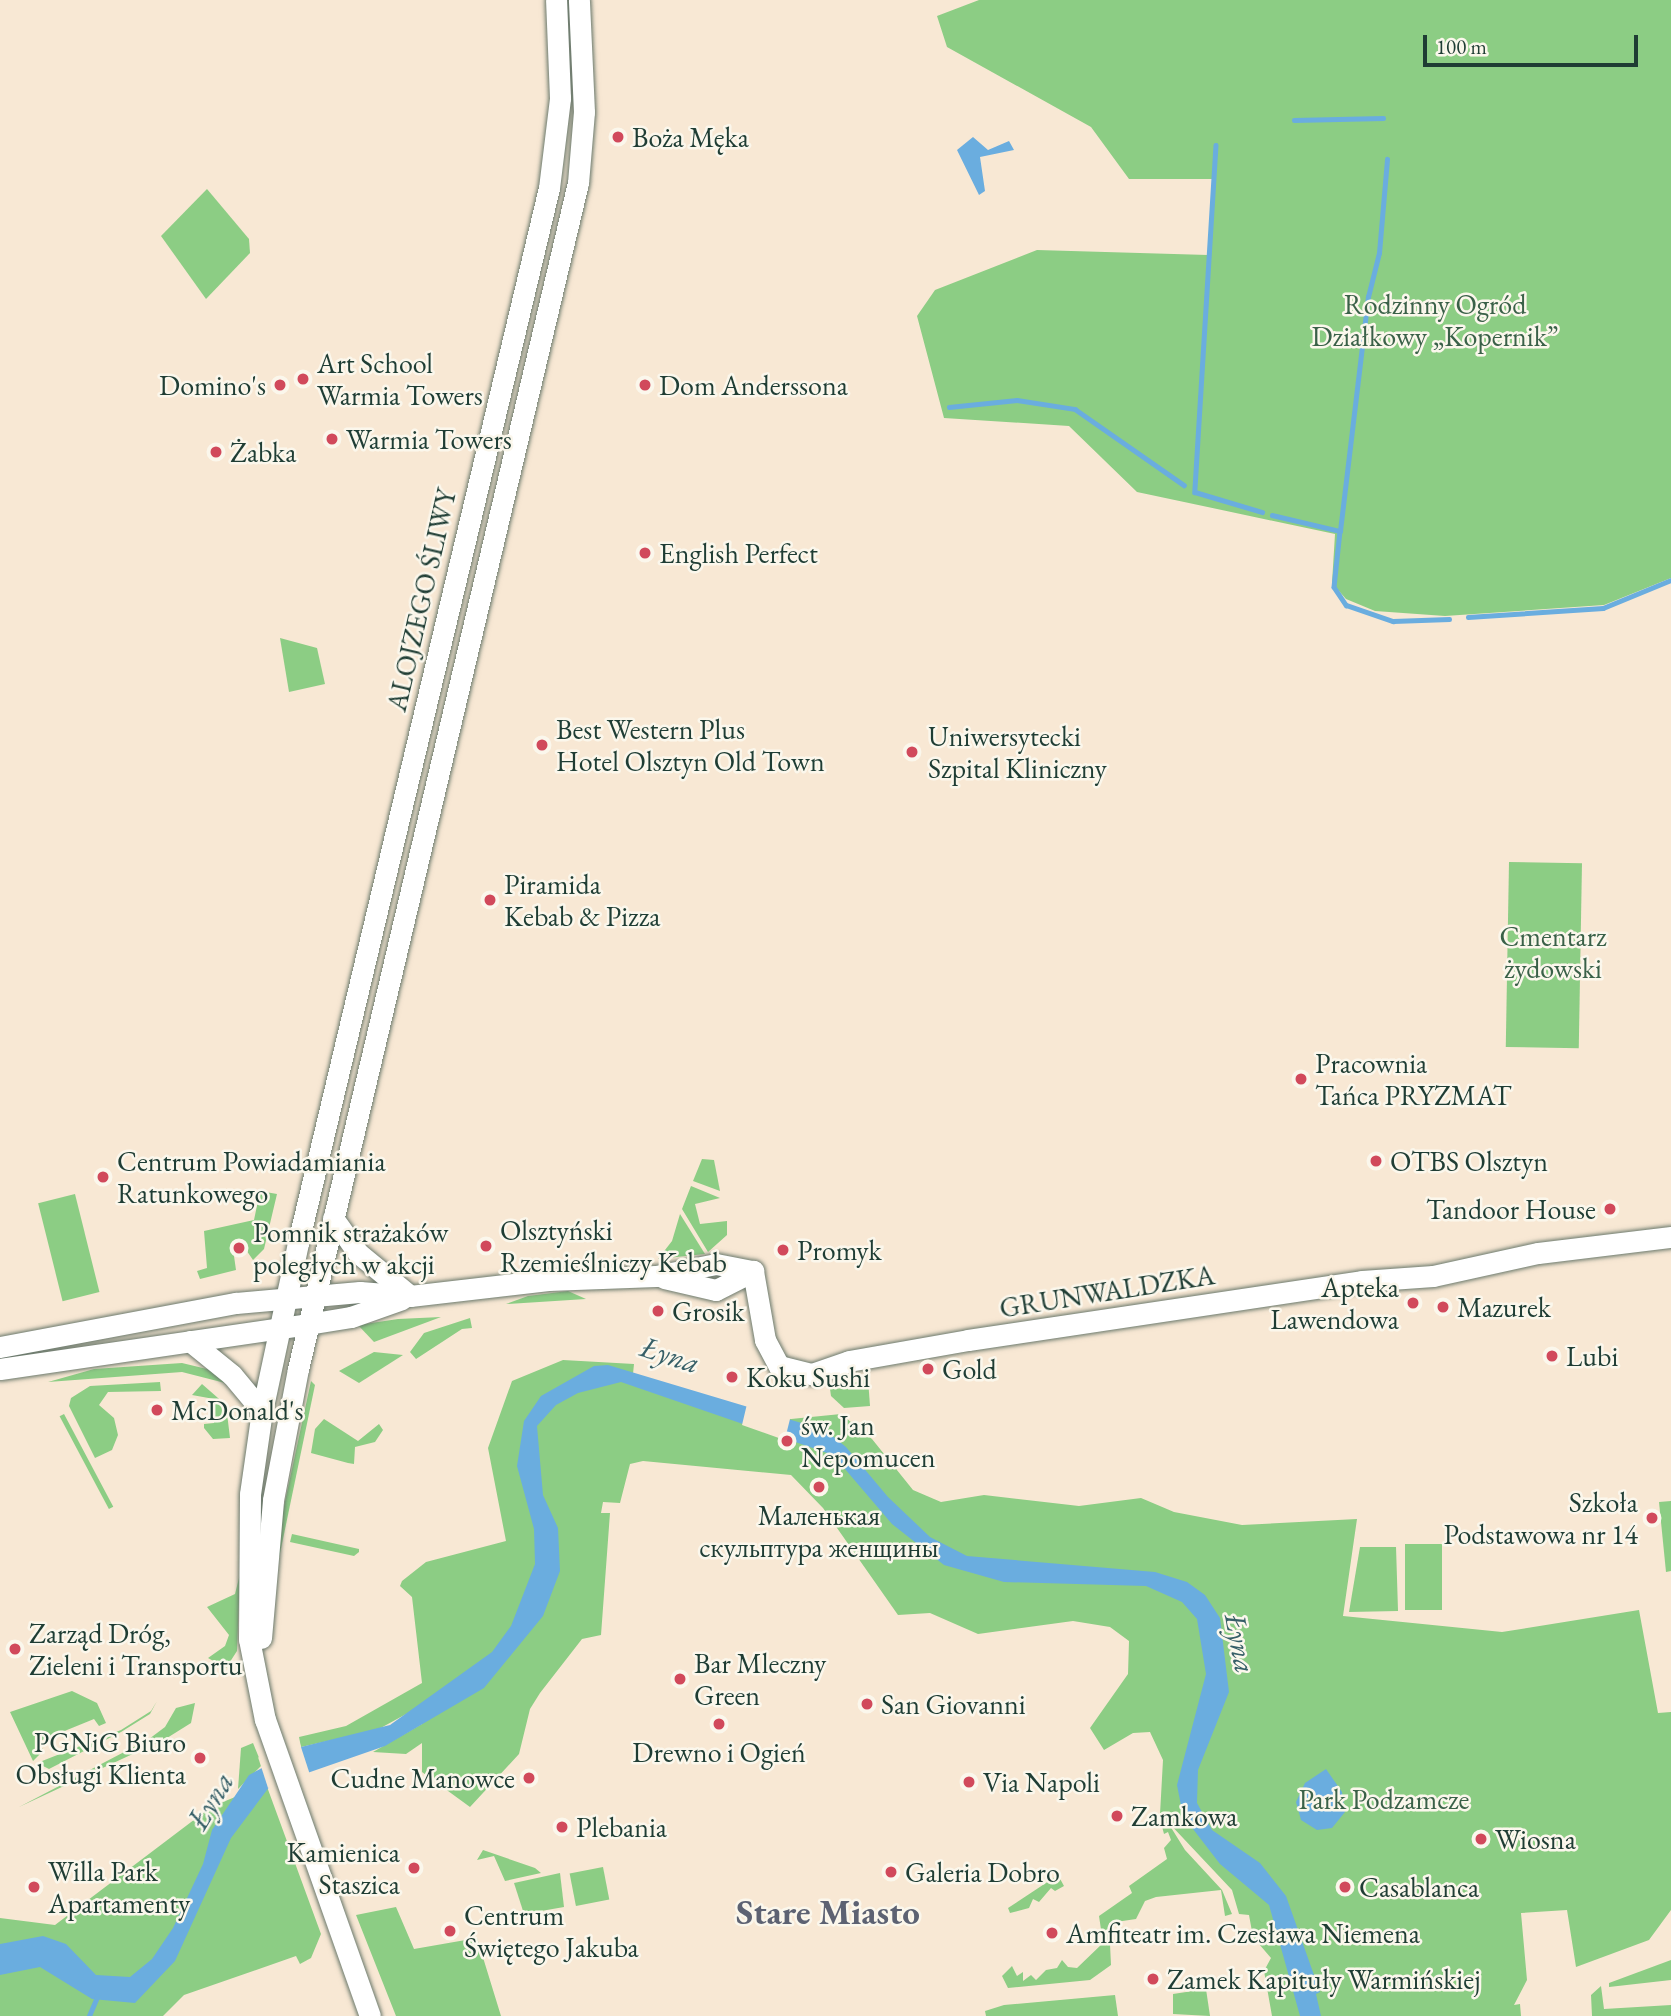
<!DOCTYPE html>
<meta charset="utf-8">
<style>
body{margin:0}
#map{position:relative;width:1671px;height:2016px;overflow:hidden;background:#f8e8d4;font-family:"EB Garamond",serif}
div>[style]{position:absolute}
[style*='--x']{left:calc(var(--x)*1px);top:calc(var(--y)*1px);width:calc(var(--w)*1px);rotate:calc(var(--a)*1deg)}
.green>*{inset:0;background:#8ccd84;transform-origin:0 0}
.water>*{inset:0;background:#6aaddf}
.pier>*{inset:0;background:#f8e8d4;transform-origin:0 0}
.stream>*{height:4.5px;margin:-2.25px;padding:0 2.25px;transform-origin:2.25px;border-radius:2.25px;background:#6aaddf}
.roads{filter:drop-shadow(0 0 2px #6b796c) drop-shadow(0 0 2px #6b796c)}
.secondary>*{height:21px;margin:-10.5px;padding:0 10.5px;transform-origin:10.5px;border-radius:10.5px;background:#fff}
.dots>*{width:19px;height:19px;translate:-50% -50%;box-sizing:border-box;border:4px solid #fbf7ec;border-radius:50%}
span{translate:-50% -50%;white-space:nowrap;text-align:center;line-height:1.15;-webkit-text-stroke:5px #fbf7ec;paint-order:stroke}
.poi-label{font-size:28px;color:#1f3d34}
.left{translate:0 -50%;text-align:left}
.right{translate:-100% -50%;text-align:right}
.park-label{font-size:28px;color:#3a6148}
.street-label{font-size:28px;color:#1f3d34}
.water-label{font-size:30px;color:#365f67;font-style:italic}
.district-label{font-size:35px;color:#5d6272;font-weight:700}
.scale{position:absolute;left:1423px;top:35px;width:215px;height:32px;box-sizing:border-box;border:4px solid #1f3d34;border-top:0;padding-left:9px;font-size:21px;line-height:24px;white-space:nowrap;color:#1f3d34;-webkit-text-stroke:5px #fbf7ec;paint-order:stroke}
</style>
<div id="map">
<div class="green">
<div style="clip-path:polygon(979px 0,1671px 0,1671px 578px,1604px 605px,1445px 616px,1375px 611px,1346px 599px,1332px 583px,1335px 534px,1137px 492px,1069px 426px,944px 418px,917px 316px,935px 290px,1037px 250px,1208px 255px,1214px 179px,1129px 179px,1091px 127px,947px 47px,937px 16px)"></div>
<div style="clip-path:polygon(207px 189px,249px 239px,250px 253px,206px 299px,161px 236px)"></div>
<div style="clip-path:polygon(280px 638px,317px 648px,325px 684px,289px 692px)"></div>
<div style="left:1509px;top:862px;width:73px;height:185px;rotate:1deg"></div>
<div style="clip-path:polygon(702px 1159px,714px 1160px,720px 1191px,693px 1181px)"></div>
<div style="clip-path:polygon(691px 1186px,720px 1198px,695px 1204px,700px 1224px,727px 1221px,727px 1235px,708px 1252px,682px 1209px)"></div>
<div style="clip-path:polygon(260px 1191px,277px 1194px,264px 1249px,253px 1260px,240px 1241px,232px 1242px,236px 1270px,200px 1279px,197px 1271px,207px 1268px,204px 1231px,254px 1220px)"></div>
<div style="left:75px;top:1194px;width:101px;height:38px;rotate:76deg"></div>
<div style="clip-path:polygon(680px 1214px,705px 1254px,658px 1259px,672px 1241px)"></div>
<div style="clip-path:polygon(568px 1291px,586px 1299px,506px 1304px,528px 1296px)"></div>
<div style="clip-path:polygon(441px 1317px,374px 1342px,358px 1325px,398px 1319px)"></div>
<div style="clip-path:polygon(470px 1318px,472px 1328px,462px 1329px,416px 1359px,410px 1352px,424px 1333px)"></div>
<div style="clip-path:polygon(374px 1352px,403px 1355px,359px 1383px,339px 1371px)"></div>
<div style="clip-path:polygon(563px 1360px,634px 1364px,632px 1384px,702px 1408px,791px 1419px,841px 1414px,872px 1439px,913px 1490px,941px 1502px,984px 1495px,1079px 1506px,1141px 1498px,1174px 1512px,1242px 1525px,1357px 1519px,1343px 1616px,1502px 1632px,1639px 1610px,1658px 1713px,1671px 1712px,1671px 1910px,1649px 1940px,1576px 1967px,1567px 1910px,1521px 1913px,1527px 1980px,1514px 2005px,1520px 2004px,1521px 2016px,1272px 2016px,1264px 1971px,1271px 1958px,1253px 1937px,1249px 1915px,1239px 1914px,1232px 1890px,1167px 1821px,1185px 1850px,1222px 1890px,1232px 1914px,1225px 1916px,1221px 1890px,1156px 1897px,1145px 1901px,1136px 1919px,1109px 1923px,1111px 1965px,1090px 1980px,1008px 1988px,1002px 1976px,1012px 1966px,1017px 1976px,1023px 1972px,1023px 1981px,1031px 1975px,1036px 1980px,1046px 1970px,1057px 1968px,1062px 1960px,1068px 1967px,1077px 1968px,1103px 1943px,1099px 1916px,1132px 1893px,1129px 1886px,1167px 1859px,1164px 1848px,1171px 1840px,1168px 1832px,1164px 1834px,1160px 1819px,1164px 1818px,1160px 1814px,1163px 1760px,1150px 1732px,1133px 1733px,1104px 1750px,1090px 1728px,1128px 1674px,1129px 1641px,1110px 1627px,1073px 1621px,978px 1634px,930px 1613px,898px 1615px,823px 1508px,791px 1475px,643px 1461px,630px 1464px,620px 1503px,603px 1502px,601px 1513px,610px 1513px,601px 1635px,582px 1639px,540px 1693px,530px 1709px,519px 1754px,470px 1807px,422px 1772px,422px 1743px,406px 1754px,373px 1752px,422px 1724px,408px 1713px,377px 1730px,301px 1747px,299px 1737px,346px 1726px,422px 1683px,412px 1597px,400px 1586px,402px 1581px,426px 1562px,506px 1541px,488px 1448px,512px 1381px)"></div>
<div style="clip-path:polygon(182px 1363px,211px 1370px,229px 1384px,182px 1372px,48px 1382px,94px 1369px)"></div>
<div style="clip-path:polygon(868px 1379px,870px 1406px,844px 1408px,831px 1396px,830px 1389px)"></div>
<div style="clip-path:polygon(311px 1381px,315px 1385px,273px 1587px,278px 1534px)"></div>
<div style="clip-path:polygon(160px 1382px,161px 1391px,108px 1392px,99px 1405px,114px 1418px,118px 1435px,112px 1450px,95px 1458px,69px 1406px,71px 1398px,90px 1386px)"></div>
<div style="clip-path:polygon(202px 1384px,226px 1405px,230px 1438px,213px 1439px,204px 1428px,204px 1424px,214px 1423px,214px 1399px,192px 1395px)"></div>
<div style="left:64px;top:1414px;width:105px;height:5px;rotate:62deg"></div>
<div style="clip-path:polygon(324px 1419px,358px 1441px,379px 1424px,383px 1430px,375px 1442px,355px 1447px,354px 1464px,348px 1463px,311px 1453px,315px 1429px)"></div>
<div style="clip-path:polygon(1671px 1501px,1671px 1571px,1666px 1572px,1659px 1502px)"></div>
<div style="clip-path:polygon(292px 1534px,359px 1549px,359px 1552px,354px 1556px,290px 1542px)"></div>
<div style="left:1405px;top:1544px;width:37px;height:66px"></div>
<div style="clip-path:polygon(1360px 1547px,1396px 1547px,1398px 1611px,1349px 1612px)"></div>
<div style="clip-path:polygon(240px 1574px,237px 1651px,226px 1668px,208px 1658px,225px 1646px,229px 1635px,207px 1607px,235px 1594px)"></div>
<div style="clip-path:polygon(72px 1691px,97px 1703px,106px 1723px,99px 1726px,94px 1719px,40px 1741px,43px 1751px,33px 1761px,10px 1712px)"></div>
<div style="clip-path:polygon(157px 1701px,150px 1714px,121px 1732px,49px 1769px,37px 1763px,121px 1730px,151px 1711px)"></div>
<div style="clip-path:polygon(195px 1703px,191px 1723px,167px 1738px,19px 1807px,149px 1739px,165px 1727px,176px 1708px)"></div>
<div style="clip-path:polygon(253px 1743px,262px 1765px,238px 1789px,241px 1748px)"></div>
<div style="clip-path:polygon(266px 1784px,321px 1934px,311px 1958px,300px 1964px,296px 1956px,184px 1995px,163px 2016px,0 2016px,0 1918px,55px 1925px,211px 1807px)"></div>
<div style="clip-path:polygon(483px 1850px,535px 1868px,541px 1873px,505px 1881px,494px 1856px,477px 1860px)"></div>
<div style="left:603px;top:1867px;width:33px;height:34px;rotate:79deg"></div>
<div style="clip-path:polygon(560px 1873px,564px 1907px,524px 1914px,514px 1883px)"></div>
<div style="clip-path:polygon(1058px 1875px,1064px 1886px,1055px 1891px,1051px 1888px,1039px 1902px,1033px 1899px,1029px 1908px,1010px 1913px,1008px 1908px)"></div>
<div style="clip-path:polygon(396px 1907px,414px 1949px,477px 1938px,501px 2016px,396px 2016px,356px 1915px)"></div>
<div style="clip-path:polygon(1671px 1960px,1671px 1980px,1609px 1987px,1609px 1983px)"></div>
<div style="clip-path:polygon(1601px 1986px,1604px 2009px,1671px 2005px,1671px 2016px,1592px 2016px,1591px 1995px)"></div>
<div style="clip-path:polygon(1206px 1989px,1210px 2016px,1173px 2014px,1173px 1994px)"></div>
<div style="clip-path:polygon(1115px 1995px,1118px 2016px,986px 2016px,985px 2011px,1004px 2005px)"></div>
</div>
<div class="water">
<div style="clip-path:polygon(973px 137px,988px 150px,1009px 141px,1014px 150px,980px 157px,985px 191px,979px 195px,957px 150px)"></div>
<div style="clip-path:polygon(608px 1365px,825px 1430px,846px 1447px,888px 1497px,930px 1537px,967px 1556px,1155px 1572px,1187px 1582px,1205px 1595px,1220px 1618px,1229px 1692px,1198px 1770px,1197px 1803px,1212px 1830px,1260px 1863px,1286px 1896px,1320px 1992px,1316px 1994px,1321px 2016px,1300px 2016px,1269px 1905px,1220px 1864px,1183px 1816px,1177px 1785px,1206px 1674px,1197px 1619px,1182px 1602px,1146px 1586px,1004px 1582px,944px 1565px,892px 1524px,833px 1455px,621px 1382px,578px 1393px,556px 1405px,537px 1426px,543px 1495px,558px 1528px,560px 1571px,543px 1616px,484px 1688px,385px 1746px,270px 1786px,231px 1838px,175px 1961px,135px 2003px,92px 1999px,40px 1967px,0 1975px,0 1944px,43px 1936px,66px 1944px,96px 1975px,130px 1977px,152px 1959px,173px 1928px,203px 1864px,212px 1830px,249px 1775px,301px 1747px,390px 1725px,492px 1652px,511px 1626px,535px 1564px,534px 1529px,517px 1466px,524px 1421px,541px 1396px,594px 1366px)"></div>
<div style="clip-path:polygon(1326px 1769px,1342px 1792px,1345px 1812px,1332px 1828px,1317px 1830px,1301px 1820px,1296px 1802px,1305px 1783px)"></div>
</div>
<div class="pier">
<div style="clip-path:polygon(747px 1404px,791px 1415px,786px 1435px,790px 1442px,742px 1425px)"></div>
<div style="left:300px;top:1744px;width:32px;height:44px;rotate:72deg"></div>
</div>
<div class="stream">
<div style="--x:1294;--y:120;--w:89;--a:-1.3"></div>
<div style="--x:1216;--y:145;--w:348;--a:93.5"></div>
<div style="--x:1195;--y:492;--w:70;--a:16.6"></div>
<div style="--x:949;--y:407;--w:68;--a:-5.9"></div>
<div style="--x:1017;--y:400;--w:59;--a:8.8"></div>
<div style="--x:1075;--y:409;--w:133;--a:34.9"></div>
<div style="--x:1272;--y:515;--w:70;--a:13.2"></div>
<div style="--x:1340;--y:531;--w:56;--a:96.1"></div>
<div style="--x:1334;--y:587;--w:22;--a:56"></div>
<div style="--x:1346;--y:605;--w:50;--a:18.8"></div>
<div style="--x:1393;--y:621;--w:56;--a:-2"></div>
<div style="--x:1340;--y:531;--w:236;--a:-83.2"></div>
<div style="--x:1368;--y:297;--w:45;--a:-76"></div>
<div style="--x:1379;--y:253;--w:94;--a:-85.1"></div>
<div style="--x:1468;--y:617;--w:135;--a:-3.8"></div>
<div style="--x:1603;--y:608;--w:74;--a:-22.4"></div>
<div style="--x:89;--y:2016;--w:21;--a:-67"></div>
</div>
<div class="roads">
<div class="secondary">
<div style="--x:333;--y:1218;--w:43;--a:54.5"></div>
<div style="--x:358;--y:1253;--w:67;--a:39.6"></div>
<div style="--x:753;--y:1271;--w:70;--a:80.1"></div>
<div style="--x:765;--y:1340;--w:30;--a:62"></div>
<div style="--x:664;--y:1278;--w:53;--a:13"></div>
<div style="--x:716;--y:1290;--w:42;--a:-27.2"></div>
<div style="--x:190;--y:1341;--w:54;--a:39"></div>
<div style="--x:232;--y:1375;--w:47;--a:50.2"></div>
<div style="--x:0;--y:1347;--w:240;--a:-10.6"></div>
<div style="--x:236;--y:1303;--w:124;--a:-5.1"></div>
<div style="--x:360;--y:1292;--w:50;--a:4.6"></div>
<div style="--x:410;--y:1296;--w:139;--a:-6.6"></div>
<div style="--x:548;--y:1280;--w:108;--a:-2.1"></div>
<div style="--x:656;--y:1276;--w:61;--a:-11.3"></div>
<div style="--x:716;--y:1264;--w:38;--a:11"></div>
<div style="--x:779;--y:1366;--w:34;--a:14"></div>
<div style="--x:812;--y:1374;--w:39;--a:-19"></div>
<div style="--x:849;--y:1361;--w:121;--a:-10"></div>
<div style="--x:968;--y:1340;--w:398;--a:-8.5"></div>
<div style="--x:1362;--y:1281;--w:71;--a:-4"></div>
<div style="--x:1433;--y:1276;--w:107;--a:-12.4"></div>
<div style="--x:1538;--y:1253;--w:134;--a:-6.9"></div>
<div style="--x:0;--y:1369;--w:311;--a:-8.3"></div>
<div style="--x:308;--y:1324;--w:44;--a:-9.2"></div>
<div style="--x:351;--y:1317;--w:54;--a:-19.4"></div>
<div style="--x:261;--y:1638;--w:139;--a:-85"></div>
<div style="--x:273;--y:1500;--w:133;--a:-79.2"></div>
<div style="--x:298;--y:1369;--w:1219;--a:-76.72"></div>
<div style="--x:578;--y:183;--w:71;--a:-85.2"></div>
<div style="--x:584;--y:112;--w:112;--a:-92.6"></div>
<div style="--x:370;--y:2016;--w:314;--a:-109.5"></div>
<div style="--x:265;--y:1720;--w:83;--a:-101.2"></div>
<div style="--x:249;--y:1639;--w:145;--a:-89.6"></div>
<div style="--x:250;--y:1494;--w:84;--a:-81.8"></div>
<div style="--x:262;--y:1411;--w:172;--a:-77.9"></div>
<div style="--x:298;--y:1243;--w:1084;--a:-76.62"></div>
<div style="--x:549;--y:188;--w:91;--a:-83"></div>
<div style="--x:560;--y:98;--w:98;--a:-92.3"></div>
</div>
</div>
<div class="dots">
<div style="left:618px;top:137px;background:#d1495b"></div>
<div style="left:303px;top:379px;background:#d1495b"></div>
<div style="left:280px;top:385px;background:#d1495b"></div>
<div style="left:645px;top:385px;background:#d1495b"></div>
<div style="left:332px;top:439px;background:#d1495b"></div>
<div style="left:216px;top:452px;background:#d1495b"></div>
<div style="left:645px;top:553px;background:#d1495b"></div>
<div style="left:542px;top:745px;background:#d1495b"></div>
<div style="left:912px;top:752px;background:#d1495b"></div>
<div style="left:490px;top:900px;background:#d1495b"></div>
<div style="left:1301px;top:1079px;background:#d1495b"></div>
<div style="left:1376px;top:1161px;background:#d1495b"></div>
<div style="left:103px;top:1177px;background:#d1495b"></div>
<div style="left:1610px;top:1209px;background:#d1495b"></div>
<div style="left:486px;top:1246px;background:#d1495b"></div>
<div style="left:239px;top:1248px;background:#d1495b"></div>
<div style="left:783px;top:1250px;background:#d1495b"></div>
<div style="left:1413px;top:1303px;background:#d1495b"></div>
<div style="left:1443px;top:1307px;background:#d1495b"></div>
<div style="left:658px;top:1311px;background:#d1495b"></div>
<div style="left:1552px;top:1356px;background:#d1495b"></div>
<div style="left:928px;top:1369px;background:#d1495b"></div>
<div style="left:732px;top:1377px;background:#d1495b"></div>
<div style="left:157px;top:1410px;background:#d1495b"></div>
<div style="left:787px;top:1441px;background:#d1495b"></div>
<div style="left:819px;top:1487px;background:#d1495b"></div>
<div style="left:1652px;top:1518px;background:#d1495b"></div>
<div style="left:15px;top:1649px;background:#d1495b"></div>
<div style="left:680px;top:1679px;background:#d1495b"></div>
<div style="left:867px;top:1704px;background:#d1495b"></div>
<div style="left:719px;top:1724px;background:#d1495b"></div>
<div style="left:200px;top:1758px;background:#d1495b"></div>
<div style="left:529px;top:1778px;background:#d1495b"></div>
<div style="left:969px;top:1782px;background:#d1495b"></div>
<div style="left:1117px;top:1816px;background:#d1495b"></div>
<div style="left:562px;top:1827px;background:#d1495b"></div>
<div style="left:1481px;top:1839px;background:#d1495b"></div>
<div style="left:414px;top:1868px;background:#d1495b"></div>
<div style="left:891px;top:1872px;background:#d1495b"></div>
<div style="left:34px;top:1887px;background:#d1495b"></div>
<div style="left:1345px;top:1887px;background:#d1495b"></div>
<div style="left:450px;top:1931px;background:#d1495b"></div>
<div style="left:1052px;top:1933px;background:#d1495b"></div>
<div style="left:1153px;top:1979px;background:#d1495b"></div>
</div>
<div class="poi-label">
<span class="left" style="left:632px;top:137px">Boża Męka</span>
<span class="left" style="left:317px;top:379px">Art School<br>Warmia Towers</span>
<span class="right" style="left:266px;top:385px">Domino's</span>
<span class="left" style="left:659px;top:385px">Dom Anderssona</span>
<span class="left" style="left:346px;top:439px">Warmia Towers</span>
<span class="left" style="left:230px;top:452px">Żabka</span>
<span class="left" style="left:659px;top:553px">English Perfect</span>
<span class="left" style="left:556px;top:745px">Best Western Plus<br>Hotel Olsztyn Old Town</span>
<span class="left" style="left:928px;top:752px">Uniwersytecki<br>Szpital Kliniczny</span>
<span class="left" style="left:504px;top:900px">Piramida<br>Kebab &amp; Pizza</span>
<span class="left" style="left:1315px;top:1079px">Pracownia<br>Tańca PRYZMAT</span>
<span class="left" style="left:117px;top:1177px">Centrum Powiadamiania<br>Ratunkowego</span>
<span class="left" style="left:1390px;top:1161px">OTBS Olsztyn</span>
<span class="right" style="left:1596px;top:1209px">Tandoor House</span>
<span class="left" style="left:500px;top:1246px">Olsztyński<br>Rzemieślniczy Kebab</span>
<span class="left" style="left:253px;top:1248px">Pomnik strażaków<br>poległych w akcji</span>
<span class="left" style="left:797px;top:1250px">Promyk</span>
<span class="right" style="left:1399px;top:1303px">Apteka<br>Lawendowa</span>
<span class="left" style="left:1457px;top:1307px">Mazurek</span>
<span class="left" style="left:672px;top:1311px">Grosik</span>
<span class="left" style="left:1566px;top:1356px">Lubi</span>
<span class="left" style="left:942px;top:1369px">Gold</span>
<span class="left" style="left:746px;top:1377px">Koku Sushi</span>
<span class="left" style="left:171px;top:1410px">McDonald's</span>
<span class="left" style="left:801px;top:1441px">św. Jan<br>Nepomucen</span>
<span class="right" style="left:1638px;top:1518px">Szkoła<br>Podstawowa nr 14</span>
<span style="left:819px;top:1531px">Маленькая<br>скульптура женщины</span>
<span class="left" style="left:29px;top:1649px">Zarząd Dróg,<br>Zieleni i Transportu</span>
<span class="left" style="left:694px;top:1679px">Bar Mleczny<br>Green</span>
<span class="left" style="left:881px;top:1704px">San Giovanni</span>
<span class="right" style="left:186px;top:1758px">PGNiG Biuro<br>Obsługi Klienta</span>
<span style="left:719px;top:1752px">Drewno i Ogień</span>
<span class="right" style="left:515px;top:1778px">Cudne Manowce</span>
<span class="left" style="left:983px;top:1782px">Via Napoli</span>
<span class="left" style="left:1131px;top:1816px">Zamkowa</span>
<span class="left" style="left:576px;top:1827px">Plebania</span>
<span class="left" style="left:1495px;top:1839px">Wiosna</span>
<span class="right" style="left:400px;top:1868px">Kamienica<br>Staszica</span>
<span class="left" style="left:48px;top:1887px">Willa Park<br>Apartamenty</span>
<span class="left" style="left:905px;top:1872px">Galeria Dobro</span>
<span class="left" style="left:1359px;top:1887px">Casablanca</span>
<span class="left" style="left:464px;top:1931px">Centrum<br>Świętego Jakuba</span>
<span class="left" style="left:1066px;top:1933px">Amfiteatr im. Czesława Niemena</span>
<span class="left" style="left:1167px;top:1979px">Zamek Kapituły Warmińskiej</span>
</div>
<div class="park-label">
<span style="left:1435px;top:320px">Rodzinny Ogród<br>Działkowy „Kopernik”</span>
<span style="left:1553px;top:952px">Cmentarz<br>żydowski</span>
<span style="left:1384px;top:1799px">Park Podzamcze</span>
</div>
<div class="street-label">
<span style="left:421px;top:600px;rotate:-77deg">ALOJZEGO ŚLIWY</span>
<span style="left:1107px;top:1291px;rotate:-9deg">GRUNWALDZKA</span>
</div>
<div class="water-label">
<span style="left:670px;top:1355px;rotate:18deg">Łyna</span>
<span style="left:1240px;top:1643px;rotate:79deg">Łyna</span>
<span style="left:211px;top:1801px;rotate:-59deg">Łyna</span>
</div>
<div class="district-label">
<span style="left:828px;top:1912px">Stare Miasto</span>
</div>
<div class="scale">100 m</div>
</div>
